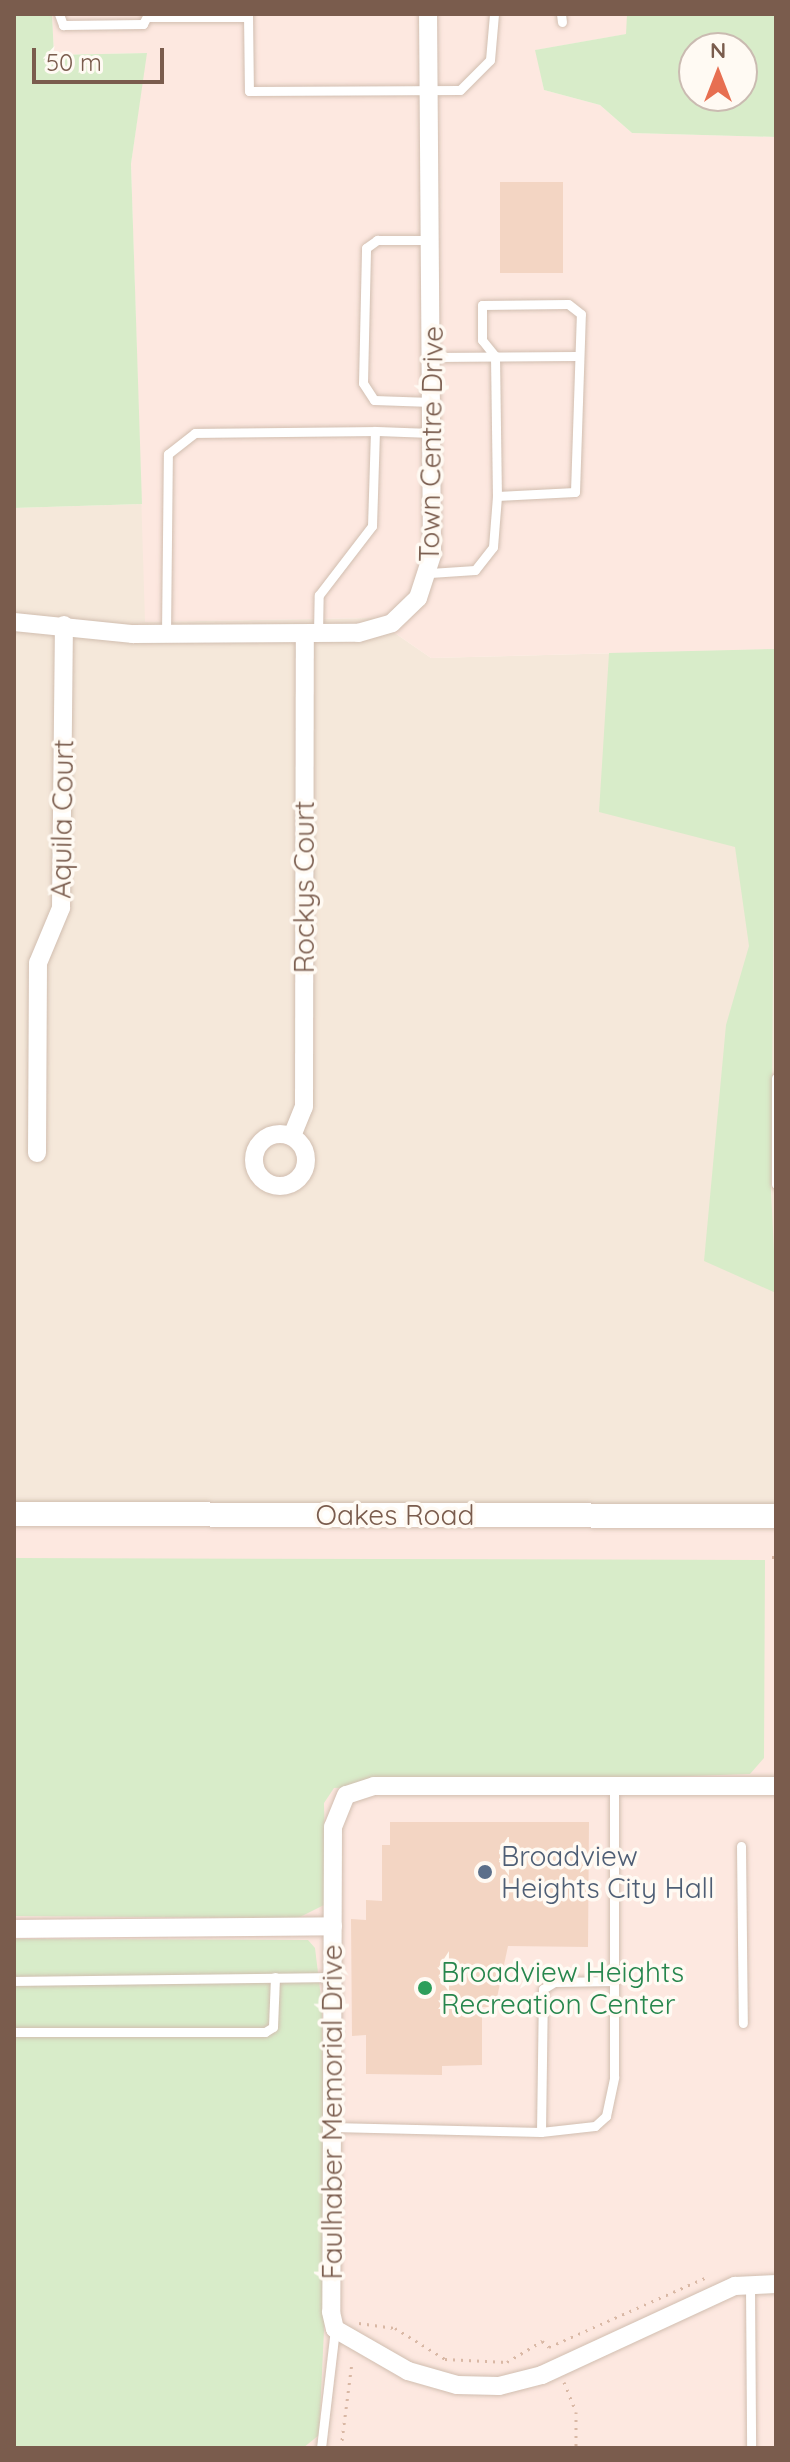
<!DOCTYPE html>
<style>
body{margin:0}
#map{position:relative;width:790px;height:2462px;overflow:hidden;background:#fdf6ec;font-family:Quicksand,sans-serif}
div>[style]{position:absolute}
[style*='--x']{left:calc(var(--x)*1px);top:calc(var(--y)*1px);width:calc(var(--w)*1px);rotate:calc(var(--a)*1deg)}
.residential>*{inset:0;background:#f5e8da}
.commercial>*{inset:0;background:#fde8e0;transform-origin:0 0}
.green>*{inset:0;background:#d8ecc9}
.building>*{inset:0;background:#f3d5c3;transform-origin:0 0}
.path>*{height:3px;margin-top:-1.5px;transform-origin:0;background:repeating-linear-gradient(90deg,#d9b8a5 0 2px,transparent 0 8px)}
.roads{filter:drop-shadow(0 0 2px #d1beb0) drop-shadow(0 0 2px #d1beb0)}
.lane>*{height:9px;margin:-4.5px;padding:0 4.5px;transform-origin:4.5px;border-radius:4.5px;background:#fff}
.street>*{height:18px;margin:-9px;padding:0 9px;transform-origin:9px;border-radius:9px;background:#fff}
.street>.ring{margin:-9px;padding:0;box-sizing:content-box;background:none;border:18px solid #fff;border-radius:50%}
.secondary>*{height:24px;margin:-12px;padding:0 12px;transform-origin:12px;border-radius:12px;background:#fff}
.dots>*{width:22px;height:22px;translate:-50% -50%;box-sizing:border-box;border:4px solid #fffaf3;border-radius:50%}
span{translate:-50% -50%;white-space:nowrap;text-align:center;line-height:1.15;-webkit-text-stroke:7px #fffaf3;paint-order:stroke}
.street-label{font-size:28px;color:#7a5c4d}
.service-label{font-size:28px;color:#4e5e75}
.left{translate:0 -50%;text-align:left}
.leisure-label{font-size:28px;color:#27864d}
.frame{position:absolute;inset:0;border:16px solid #7a5c4d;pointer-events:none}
.north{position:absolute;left:678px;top:32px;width:80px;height:80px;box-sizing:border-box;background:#fffaf3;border:2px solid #cabbb1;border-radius:50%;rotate:0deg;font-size:22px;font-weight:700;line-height:32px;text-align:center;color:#7a5c4d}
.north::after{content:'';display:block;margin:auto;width:28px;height:36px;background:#e76f51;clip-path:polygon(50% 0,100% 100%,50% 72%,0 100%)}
.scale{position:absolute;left:32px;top:48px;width:132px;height:36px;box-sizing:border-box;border:4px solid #7a5c4d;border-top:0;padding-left:10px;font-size:24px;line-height:28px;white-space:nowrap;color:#7a5c4d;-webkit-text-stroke:6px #fffaf3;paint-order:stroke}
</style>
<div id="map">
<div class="residential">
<div style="clip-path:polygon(142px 504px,146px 622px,373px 618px,431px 658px,776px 649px,776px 1509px,14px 1504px,14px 508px)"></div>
</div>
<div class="commercial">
<div style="clip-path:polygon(52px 14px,627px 14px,627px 34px,536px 50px,544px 90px,600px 105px,632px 133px,776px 137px,776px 649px,431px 658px,373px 618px,145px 622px,131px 164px,146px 53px,54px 55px)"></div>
<div style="left:14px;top:1522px;width:762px;height:926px"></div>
</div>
<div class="green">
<div style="clip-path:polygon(14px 14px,52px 14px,54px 55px,147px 53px,131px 164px,142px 504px,14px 508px)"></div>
<div style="clip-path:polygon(evenodd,627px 14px,776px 14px,776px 137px,632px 133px,600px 105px,544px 90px,535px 50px,626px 34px,627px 14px,694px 48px,742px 48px,742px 96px,694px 96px,694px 48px)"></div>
<div style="clip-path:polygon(776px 649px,771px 1191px,776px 1293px,704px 1261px,726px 1025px,749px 946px,735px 847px,599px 812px,609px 653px)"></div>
<div style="clip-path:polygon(14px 1558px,765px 1560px,764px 1758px,750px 1774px,334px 1788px,324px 1803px,326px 1904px,298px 1918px,14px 1916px)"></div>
<div style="clip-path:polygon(14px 1939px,308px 1940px,315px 1948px,322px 2006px,326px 2289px,319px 2435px,303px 2448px,14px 2448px)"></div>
</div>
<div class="building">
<div style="left:500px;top:182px;width:63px;height:91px"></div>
<div style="clip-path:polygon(390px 1822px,589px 1822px,588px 1947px,508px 1946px,495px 2007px,482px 2007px,482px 2065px,442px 2066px,442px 2075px,366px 2074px,366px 2035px,352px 2036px,351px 1919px,366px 1920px,366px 1900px,382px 1901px,382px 1845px,390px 1845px)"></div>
</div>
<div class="path">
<div style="--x:772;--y:1557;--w:4;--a:0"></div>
<div style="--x:359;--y:2323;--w:36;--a:8"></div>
<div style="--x:395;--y:2328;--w:59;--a:31.8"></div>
<div style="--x:445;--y:2359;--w:62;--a:2.8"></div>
<div style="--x:507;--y:2362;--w:41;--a:-31"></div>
<div style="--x:542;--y:2341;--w:9;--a:41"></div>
<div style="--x:549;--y:2347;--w:175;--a:-23.9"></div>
<div style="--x:564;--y:2382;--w:32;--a:68"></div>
<div style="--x:576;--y:2412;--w:36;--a:90"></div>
<div style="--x:341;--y:2448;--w:87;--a:-82.7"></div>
</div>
<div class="roads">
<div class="lane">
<div style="--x:59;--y:14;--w:12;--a:70"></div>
<div style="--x:63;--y:25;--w:80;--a:-0.7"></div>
<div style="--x:143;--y:24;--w:11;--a:-63"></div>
<div style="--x:248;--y:14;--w:77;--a:89.3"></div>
<div style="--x:249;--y:91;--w:211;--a:-0.3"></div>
<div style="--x:460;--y:90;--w:42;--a:-45"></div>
<div style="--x:490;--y:60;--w:46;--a:-85"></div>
<div style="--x:561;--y:14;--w:8;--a:83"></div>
<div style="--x:148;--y:17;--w:100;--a:0"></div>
<div style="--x:432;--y:357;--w:145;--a:-0.4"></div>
<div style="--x:431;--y:402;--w:57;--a:-178"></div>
<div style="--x:374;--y:400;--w:20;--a:-123"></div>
<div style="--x:363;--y:383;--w:135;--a:-88.7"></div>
<div style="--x:366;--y:248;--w:14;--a:-36"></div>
<div style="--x:377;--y:240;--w:55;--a:0"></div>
<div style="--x:430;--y:573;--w:45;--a:-3.8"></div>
<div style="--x:475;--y:570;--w:29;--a:-52"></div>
<div style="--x:493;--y:547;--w:51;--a:-85.5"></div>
<div style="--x:497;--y:496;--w:78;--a:-2.9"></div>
<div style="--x:575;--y:492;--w:178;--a:-88.1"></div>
<div style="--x:581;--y:314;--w:16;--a:-142"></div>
<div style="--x:568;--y:304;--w:86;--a:179.3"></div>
<div style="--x:482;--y:305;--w:35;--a:90"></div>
<div style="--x:482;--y:340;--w:21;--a:51"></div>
<div style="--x:495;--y:356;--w:140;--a:89.2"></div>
<div style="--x:318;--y:634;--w:39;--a:-89"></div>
<div style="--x:319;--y:595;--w:87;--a:-52.5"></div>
<div style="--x:372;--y:526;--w:95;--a:-88.2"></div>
<div style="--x:375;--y:431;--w:58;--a:2"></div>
<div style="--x:166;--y:635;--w:181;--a:-89.4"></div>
<div style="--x:168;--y:454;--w:34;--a:-38"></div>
<div style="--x:195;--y:433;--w:180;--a:-0.6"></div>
<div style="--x:776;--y:1078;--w:106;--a:90"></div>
<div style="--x:741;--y:1846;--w:177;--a:89.4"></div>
<div style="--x:14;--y:1981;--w:319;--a:-0.7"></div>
<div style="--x:14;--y:2032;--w:251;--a:0"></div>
<div style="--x:265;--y:2032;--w:9;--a:-32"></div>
<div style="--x:273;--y:2027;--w:50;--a:-87.7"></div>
<div style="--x:332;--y:2127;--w:209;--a:1.4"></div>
<div style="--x:541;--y:2132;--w:54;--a:-6.3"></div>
<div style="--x:595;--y:2126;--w:15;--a:-42"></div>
<div style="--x:606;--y:2116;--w:40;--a:-78"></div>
<div style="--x:614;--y:2077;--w:293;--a:-90"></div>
<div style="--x:541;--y:2132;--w:143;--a:-89.2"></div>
<div style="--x:543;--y:1989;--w:13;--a:-32"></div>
<div style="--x:554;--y:1982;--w:61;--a:-0.9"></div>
<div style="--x:750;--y:2285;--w:163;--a:89.6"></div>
<div style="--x:321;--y:2448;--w:120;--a:-83.3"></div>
</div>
<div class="street">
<div style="--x:14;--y:622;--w:120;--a:5.8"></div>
<div style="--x:133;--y:634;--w:225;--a:-0.3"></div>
<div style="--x:358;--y:633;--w:35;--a:-16"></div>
<div style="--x:392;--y:623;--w:36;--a:-44"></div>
<div style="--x:418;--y:598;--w:45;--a:-72"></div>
<div style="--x:432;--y:555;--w:541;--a:-90.42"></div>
<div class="ring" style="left:254px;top:1134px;width:34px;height:34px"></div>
<div style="--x:292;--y:1136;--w:31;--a:-68"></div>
<div style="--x:304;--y:1107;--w:473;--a:-89.9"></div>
<div style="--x:37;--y:1153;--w:190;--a:-89.7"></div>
<div style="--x:38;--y:963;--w:60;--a:-67.3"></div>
<div style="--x:61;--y:908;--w:283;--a:-89.4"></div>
<div style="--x:776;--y:1786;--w:402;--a:180"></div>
<div style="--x:374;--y:1786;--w:29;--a:162"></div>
<div style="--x:346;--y:1795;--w:35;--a:112"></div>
<div style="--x:333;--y:1827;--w:485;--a:90.2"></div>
<div style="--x:331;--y:2312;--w:17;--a:77"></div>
<div style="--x:335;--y:2329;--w:84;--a:29.9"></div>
<div style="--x:408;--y:2371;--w:51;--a:15.9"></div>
<div style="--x:457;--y:2385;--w:42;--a:1.4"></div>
<div style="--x:499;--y:2386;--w:44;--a:-14.3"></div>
<div style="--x:542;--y:2375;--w:213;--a:-24.8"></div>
<div style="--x:735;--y:2286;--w:41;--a:-2.8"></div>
<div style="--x:14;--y:1929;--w:319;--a:-0.5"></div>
</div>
<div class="secondary">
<div style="--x:14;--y:1514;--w:762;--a:0.15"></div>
</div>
</div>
<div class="dots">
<div style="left:485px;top:1872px;background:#5c6f8a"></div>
<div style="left:425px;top:1988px;background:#2e9e5b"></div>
</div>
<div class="street-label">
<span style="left:431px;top:444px;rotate:-89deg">Town Centre Drive</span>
<span style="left:62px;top:819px;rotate:-89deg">Aquila Court</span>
<span style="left:304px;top:887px;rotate:-90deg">Rockys Court</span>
<span style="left:395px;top:1515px">Oakes Road</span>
<span style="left:332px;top:2112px;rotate:-90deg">Faulhaber Memorial Drive</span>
</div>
<div class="service-label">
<span class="left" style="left:501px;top:1872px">Broadview<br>Heights City Hall</span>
</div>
<div class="leisure-label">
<span class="left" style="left:441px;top:1988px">Broadview Heights<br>Recreation Center</span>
</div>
<div class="frame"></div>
<div class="north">N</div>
<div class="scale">50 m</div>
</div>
